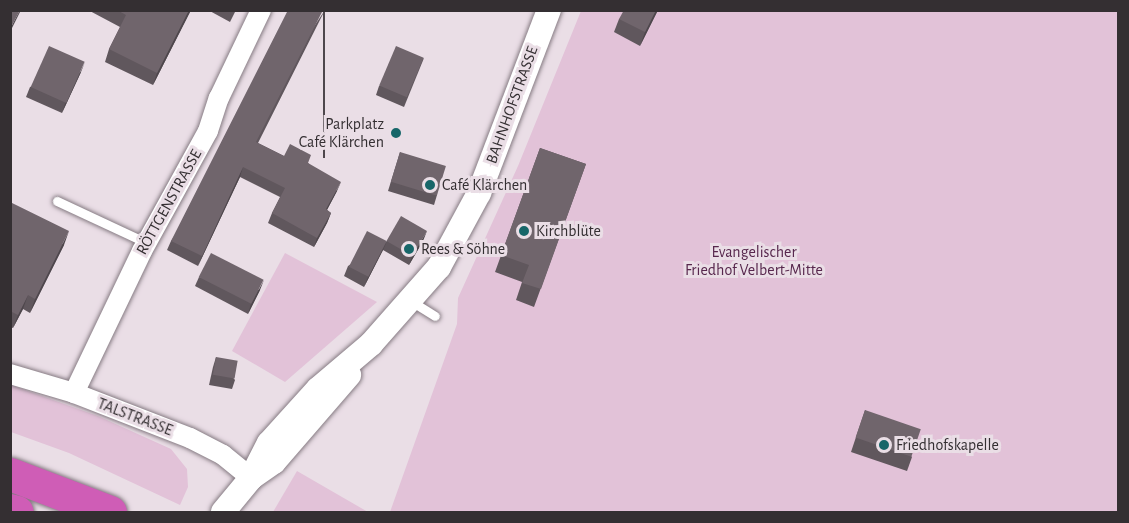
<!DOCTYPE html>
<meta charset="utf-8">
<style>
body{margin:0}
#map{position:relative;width:1129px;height:523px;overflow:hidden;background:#eadee6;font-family:"Alegreya Sans",sans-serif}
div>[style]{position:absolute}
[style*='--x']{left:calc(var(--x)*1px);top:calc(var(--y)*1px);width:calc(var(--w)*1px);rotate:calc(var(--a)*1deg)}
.green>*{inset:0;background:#e2c2d8}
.roads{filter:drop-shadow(0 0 2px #867b83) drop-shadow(0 0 2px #867b83)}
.service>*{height:9px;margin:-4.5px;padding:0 4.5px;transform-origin:4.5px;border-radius:4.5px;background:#fff}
.minor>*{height:20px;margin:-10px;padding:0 10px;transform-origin:10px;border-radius:10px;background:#fff}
.tertiary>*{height:24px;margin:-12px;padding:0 12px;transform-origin:12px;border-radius:12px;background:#fff}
.motorway>*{height:33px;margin:-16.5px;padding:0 16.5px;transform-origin:16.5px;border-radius:16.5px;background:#cf5db6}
.wall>*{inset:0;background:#60575d}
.shaded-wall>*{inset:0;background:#4e474c;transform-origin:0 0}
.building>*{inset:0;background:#70656c;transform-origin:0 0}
.dots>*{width:16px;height:16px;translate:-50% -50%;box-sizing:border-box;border:3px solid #eadee6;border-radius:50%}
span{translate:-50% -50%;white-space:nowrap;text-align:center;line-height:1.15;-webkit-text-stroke:6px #eadee6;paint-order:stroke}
.street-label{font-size:16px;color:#342f32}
.poi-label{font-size:16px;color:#342f32}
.right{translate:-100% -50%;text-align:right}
.left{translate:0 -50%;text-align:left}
.park-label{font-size:16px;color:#57274d}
.frame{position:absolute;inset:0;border:12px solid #342f32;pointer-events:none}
</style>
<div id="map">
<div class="green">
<div style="clip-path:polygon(581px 11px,1118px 11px,1118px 512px,390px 512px,457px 324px,458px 298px,518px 166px)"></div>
<div style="clip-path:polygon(285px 253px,377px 302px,285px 382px,232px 351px)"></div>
<div style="clip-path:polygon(11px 385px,98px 416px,171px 449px,187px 469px,188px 487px,180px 505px,69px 453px,11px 432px)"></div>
<div style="clip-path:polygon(297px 471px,368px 512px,273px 512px)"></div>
</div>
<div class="roads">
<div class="service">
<div style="--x:57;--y:201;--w:99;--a:25"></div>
<div style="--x:411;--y:301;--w:28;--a:32"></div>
</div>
<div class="minor">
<div style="--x:10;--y:374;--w:67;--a:16.5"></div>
<div style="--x:74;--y:393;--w:124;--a:21.2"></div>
<div style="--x:190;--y:438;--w:37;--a:27"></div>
<div style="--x:223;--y:455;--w:36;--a:39"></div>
<div style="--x:74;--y:393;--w:157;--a:-64.4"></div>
<div style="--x:142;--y:251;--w:137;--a:-61.2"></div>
<div style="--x:208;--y:131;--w:35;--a:-72"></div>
<div style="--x:219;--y:98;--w:98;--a:-64.5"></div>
</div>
<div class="tertiary">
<div style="--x:251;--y:478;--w:39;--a:-63"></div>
<div style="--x:269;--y:443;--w:73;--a:-47.8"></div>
<div style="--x:318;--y:389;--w:70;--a:-40.3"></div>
<div style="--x:371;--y:344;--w:103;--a:-48.6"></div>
<div style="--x:439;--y:267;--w:84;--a:-61.6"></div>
<div style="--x:479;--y:193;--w:196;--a:-69.1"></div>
<div style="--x:223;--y:512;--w:44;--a:-50.5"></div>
<div style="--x:251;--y:478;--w:28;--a:-35"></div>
<div style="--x:274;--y:462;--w:115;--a:-49.2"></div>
</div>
<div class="motorway">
<div style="--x:10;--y:474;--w:107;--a:20.8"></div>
<div style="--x:10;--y:510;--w:7;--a:16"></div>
</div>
</div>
<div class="wall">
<div style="clip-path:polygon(88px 10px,191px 10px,153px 85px,105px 62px,109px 49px,120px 27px)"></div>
<div style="clip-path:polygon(208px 10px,236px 10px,230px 22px)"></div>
<div style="clip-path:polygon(325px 10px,258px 143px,284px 156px,308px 163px,337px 191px,327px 210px,331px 213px,327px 223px,314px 247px,268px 223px,272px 213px,280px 197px,240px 177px,198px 266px,167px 250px,171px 241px)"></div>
<div style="clip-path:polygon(658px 10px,640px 46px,614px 32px,619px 19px)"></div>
<div style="clip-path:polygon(424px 58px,404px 107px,376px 95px,379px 86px)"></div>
<div style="clip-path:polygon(81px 72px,62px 113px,26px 97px,30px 87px)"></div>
<div style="clip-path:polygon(540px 148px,586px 164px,534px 307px,516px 300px,522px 282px,495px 272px)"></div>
<div style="clip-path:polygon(400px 152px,437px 195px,434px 205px,388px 191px)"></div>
<div style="clip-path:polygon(10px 202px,64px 245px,30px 313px,23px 309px,13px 328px,10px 327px)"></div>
<div style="clip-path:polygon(387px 241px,423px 241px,409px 265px,383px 250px,364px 287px,344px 276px,348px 266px)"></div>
<div style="clip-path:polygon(199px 277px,260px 290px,248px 314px,195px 286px)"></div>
<div style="clip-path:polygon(216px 357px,235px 380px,232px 389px,209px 385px,213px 367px)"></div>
<div style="clip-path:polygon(865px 410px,912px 457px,907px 471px,851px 452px)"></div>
</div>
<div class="shaded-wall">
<div style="clip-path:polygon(20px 10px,21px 10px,10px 32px,10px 29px)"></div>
<div style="clip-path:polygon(189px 10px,191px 10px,153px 85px,157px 73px)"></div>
<div style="left:323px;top:10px;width:2px;height:148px"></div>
<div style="clip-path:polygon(656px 10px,658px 10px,640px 46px,645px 32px)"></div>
<div style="clip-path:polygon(85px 62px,81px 72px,62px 113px,65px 104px)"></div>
<div style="clip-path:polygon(243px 167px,240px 177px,198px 266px,202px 256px)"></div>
<div style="clip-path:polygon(341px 182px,337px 191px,322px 219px,326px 209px)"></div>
<div style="clip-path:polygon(331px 213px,327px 223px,314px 247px,317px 238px)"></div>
<div style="clip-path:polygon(69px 231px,64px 245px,30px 313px,35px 299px)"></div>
<div style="clip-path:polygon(427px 231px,423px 241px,409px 265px,412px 256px)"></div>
<div style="clip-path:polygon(387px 241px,383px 250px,364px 287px,368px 277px)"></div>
<div style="clip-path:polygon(264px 280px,260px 290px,248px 314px,251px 304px)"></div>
<div style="clip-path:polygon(28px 295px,23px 309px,13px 328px,18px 315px)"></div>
</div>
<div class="building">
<div style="clip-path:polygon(10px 10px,20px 10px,10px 29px)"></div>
<div style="clip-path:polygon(117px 10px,189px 10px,157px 73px,109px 49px,126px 15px)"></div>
<div style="clip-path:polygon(288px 10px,323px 10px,256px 142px,284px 156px,290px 144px,311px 155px,308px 163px,341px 182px,326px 209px,331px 213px,317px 238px,272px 213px,285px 188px,243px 167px,202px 256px,171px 241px)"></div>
<div style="clip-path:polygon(624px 10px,656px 10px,645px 32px,619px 19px)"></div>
<div style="left:49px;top:46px;width:39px;height:45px;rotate:24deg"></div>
<div style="left:396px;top:46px;width:30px;height:43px;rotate:23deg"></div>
<div style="clip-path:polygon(540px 148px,586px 164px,541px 289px,522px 283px,529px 265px,501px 255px)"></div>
<div style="left:400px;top:152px;width:48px;height:31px;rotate:17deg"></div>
<div style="clip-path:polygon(10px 202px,69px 231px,35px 299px,28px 295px,18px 315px,10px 311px)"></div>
<div style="left:401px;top:216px;width:30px;height:29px;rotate:30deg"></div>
<div style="left:367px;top:231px;width:22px;height:40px;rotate:27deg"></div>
<div style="left:211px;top:253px;width:59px;height:27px;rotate:27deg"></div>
<div style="left:216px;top:357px;width:22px;height:18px;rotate:10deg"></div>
<div style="left:865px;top:410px;width:59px;height:29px;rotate:19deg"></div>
</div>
<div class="dots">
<div style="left:396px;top:133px;background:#176669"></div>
<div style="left:430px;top:185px;background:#176669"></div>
<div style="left:524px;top:231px;background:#176669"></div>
<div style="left:409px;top:249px;background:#176669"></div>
<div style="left:884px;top:445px;background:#176669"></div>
</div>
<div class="street-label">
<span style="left:512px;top:105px;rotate:-70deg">BAHNHOFSTRASSE</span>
<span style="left:169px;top:202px;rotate:-61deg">RÖTTGENSTRASSE</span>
<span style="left:135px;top:417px;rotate:21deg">TALSTRASSE</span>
</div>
<div class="poi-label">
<span class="right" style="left:384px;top:133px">Parkplatz<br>Café Klärchen</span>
<span class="left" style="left:442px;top:185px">Café Klärchen</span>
<span class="left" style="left:536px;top:231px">Kirchblüte</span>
<span class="left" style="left:421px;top:249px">Rees &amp; Söhne</span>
<span class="left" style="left:896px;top:445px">Friedhofskapelle</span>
</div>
<div class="park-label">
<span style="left:754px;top:261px">Evangelischer<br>Friedhof Velbert-Mitte</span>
</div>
<div class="frame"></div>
</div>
